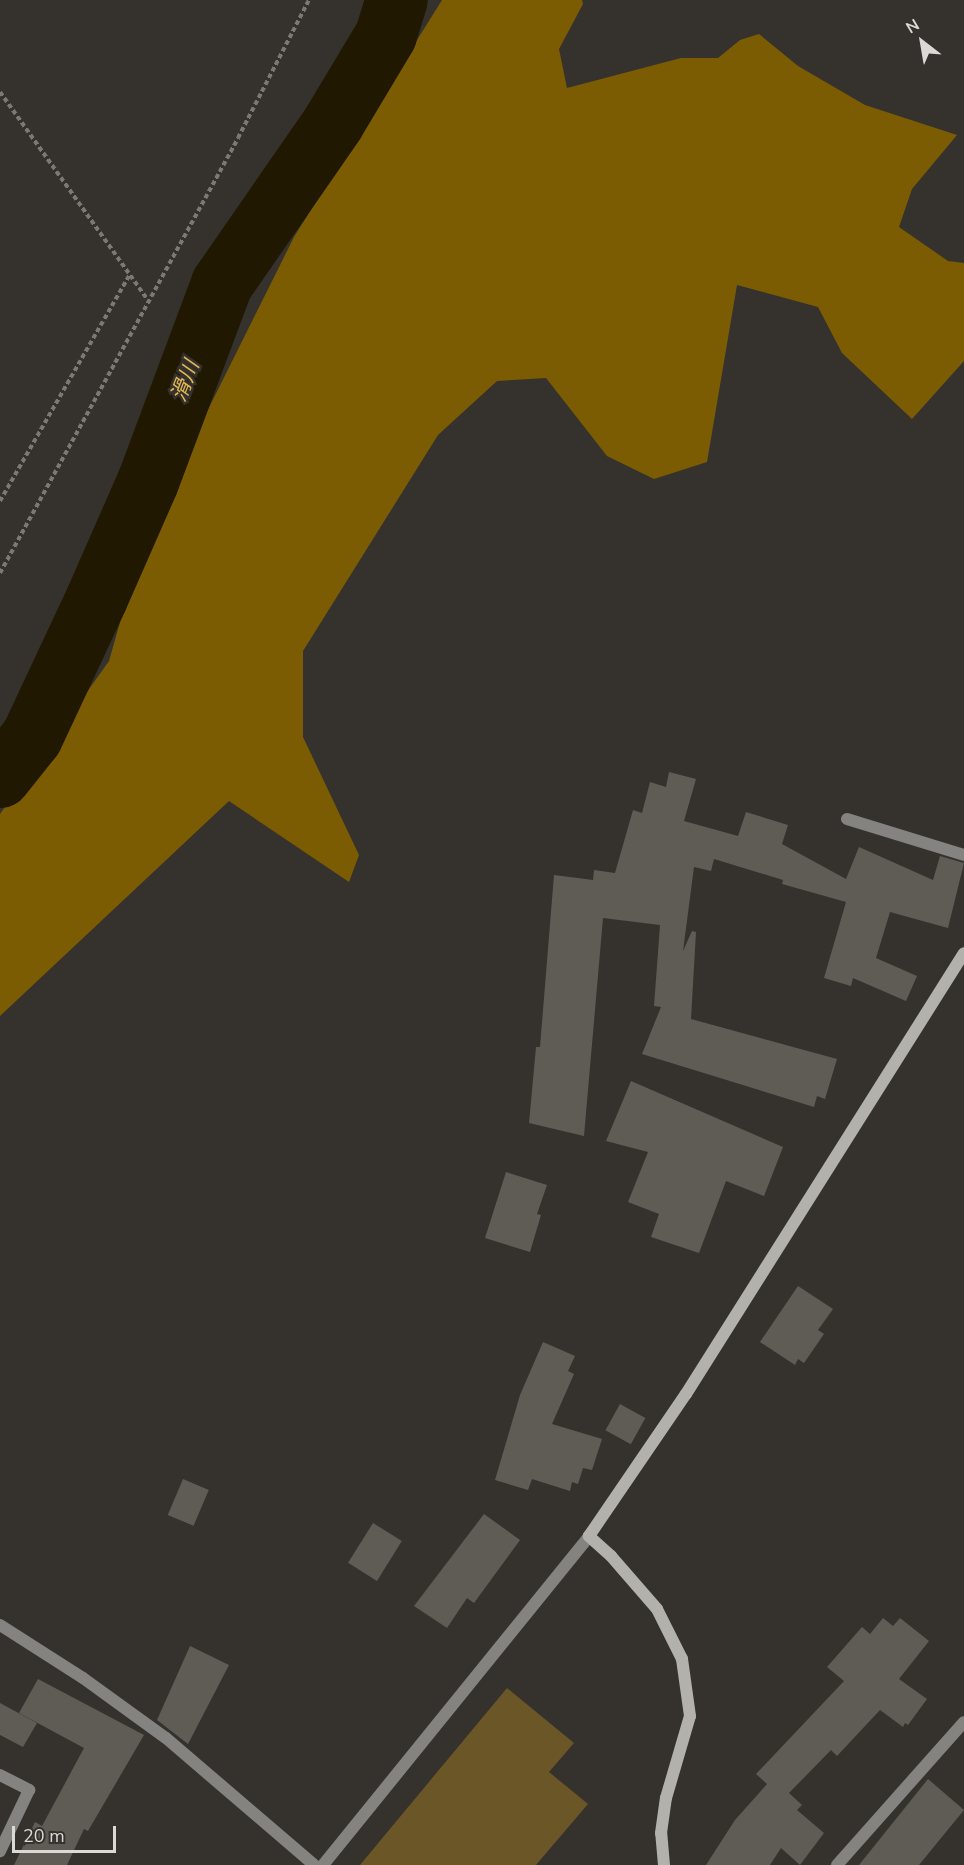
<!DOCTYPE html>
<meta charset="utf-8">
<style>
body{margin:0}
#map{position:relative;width:964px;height:1865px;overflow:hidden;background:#35322d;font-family:"Nunito Sans","Noto Sans JP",sans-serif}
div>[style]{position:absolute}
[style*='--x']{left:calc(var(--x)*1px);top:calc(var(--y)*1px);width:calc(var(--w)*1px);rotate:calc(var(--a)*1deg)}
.green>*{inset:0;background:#6a5627}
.forest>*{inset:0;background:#7b5c03}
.river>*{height:62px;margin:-31px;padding:0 31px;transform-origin:31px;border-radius:31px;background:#211802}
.building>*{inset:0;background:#5f5c56;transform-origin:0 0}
.path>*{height:4px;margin-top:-2px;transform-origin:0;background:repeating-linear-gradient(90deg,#7b7974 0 4.5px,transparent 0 7.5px)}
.lane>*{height:12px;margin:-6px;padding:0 6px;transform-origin:6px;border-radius:6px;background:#858380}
.street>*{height:12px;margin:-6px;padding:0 6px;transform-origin:6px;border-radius:6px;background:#858380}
.secondary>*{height:12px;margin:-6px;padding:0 6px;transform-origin:6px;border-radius:6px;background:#b3b1ac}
span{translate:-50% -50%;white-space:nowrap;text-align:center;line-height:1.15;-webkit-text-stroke:5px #35322d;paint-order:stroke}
.water-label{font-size:21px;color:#e4b851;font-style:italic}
.north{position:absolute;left:892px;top:12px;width:60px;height:60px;-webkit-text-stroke:4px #35322d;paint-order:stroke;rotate:329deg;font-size:16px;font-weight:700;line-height:24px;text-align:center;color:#dad9d5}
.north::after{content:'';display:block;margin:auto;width:21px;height:27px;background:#dad9d5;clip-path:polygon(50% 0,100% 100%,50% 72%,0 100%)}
.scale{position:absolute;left:12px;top:1826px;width:104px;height:27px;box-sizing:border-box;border:3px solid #dad9d5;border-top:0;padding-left:8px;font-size:18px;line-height:21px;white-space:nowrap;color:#dad9d5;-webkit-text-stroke:4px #35322d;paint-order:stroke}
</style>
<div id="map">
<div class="green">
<div style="clip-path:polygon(507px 1688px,574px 1743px,549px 1772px,588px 1804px,536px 1865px,360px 1865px)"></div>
</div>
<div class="forest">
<div style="clip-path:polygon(442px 0,582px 0,583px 4px,559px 49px,567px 88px,681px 58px,718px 58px,740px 40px,759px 34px,798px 66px,865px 105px,957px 135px,912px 189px,899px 227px,948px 261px,964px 263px,964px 361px,912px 419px,842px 353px,818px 307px,737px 285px,707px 462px,654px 479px,607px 456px,546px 378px,497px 381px,438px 435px,303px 651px,303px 737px,359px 855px,349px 882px,229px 801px,0 1016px,0 814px,109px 661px,144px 538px,294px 237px)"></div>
</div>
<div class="river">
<div style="--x:0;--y:777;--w:51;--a:-51.3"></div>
<div style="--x:32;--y:737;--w:153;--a:-64.9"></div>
<div style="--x:97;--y:598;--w:127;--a:-66.3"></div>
<div style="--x:148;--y:482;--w:211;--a:-69.5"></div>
<div style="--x:222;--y:284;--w:197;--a:-55.3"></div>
<div style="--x:334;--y:122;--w:101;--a:-59.1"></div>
<div style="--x:386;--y:35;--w:37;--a:-73"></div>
</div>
<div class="building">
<div style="clip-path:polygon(669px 772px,696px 779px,684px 821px,738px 836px,746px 812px,788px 825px,782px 844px,846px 879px,859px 847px,933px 880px,940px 856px,964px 863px,948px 928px,890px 912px,876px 958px,917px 976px,906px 1001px,853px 978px,851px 986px,824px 978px,846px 902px,782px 884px,783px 880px,714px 859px,711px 871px,694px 867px,683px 951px,692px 931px,696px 932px,691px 1019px,837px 1059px,825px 1099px,817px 1096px,814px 1107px,642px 1054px,661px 1007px,654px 1006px,660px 925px,603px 918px,584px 1136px,529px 1123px,536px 1047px,540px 1047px,554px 875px,593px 880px,594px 870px,615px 873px,633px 810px,642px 813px,650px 782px,666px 787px)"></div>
<div style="clip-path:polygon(631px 1081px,783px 1147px,764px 1196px,726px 1181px,699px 1253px,651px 1237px,659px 1214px,628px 1202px,648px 1152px,606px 1141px)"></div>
<div style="clip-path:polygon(506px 1172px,547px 1185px,537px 1214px,541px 1215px,530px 1252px,485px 1238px)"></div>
<div style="clip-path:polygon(798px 1286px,833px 1309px,818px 1330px,824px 1334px,804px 1363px,798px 1359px,795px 1365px,760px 1342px)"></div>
<div style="clip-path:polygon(543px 1342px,575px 1356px,568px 1371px,574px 1374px,552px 1424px,602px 1439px,592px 1470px,583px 1468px,578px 1484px,572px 1482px,570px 1491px,532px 1479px,528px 1490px,495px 1480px,520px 1395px)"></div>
<div style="left:620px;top:1404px;width:29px;height:30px;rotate:29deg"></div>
<div style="left:183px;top:1479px;width:28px;height:39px;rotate:23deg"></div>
<div style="clip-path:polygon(484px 1514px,520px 1540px,474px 1603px,467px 1598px,447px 1628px,414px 1606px)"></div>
<div style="left:373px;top:1523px;width:34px;height:47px;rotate:32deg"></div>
<div style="clip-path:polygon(883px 1618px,893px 1626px,900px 1618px,929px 1641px,899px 1679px,927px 1699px,908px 1725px,905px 1723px,903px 1727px,880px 1710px,837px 1756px,831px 1750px,789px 1793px,802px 1805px,797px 1810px,824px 1833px,800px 1865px,781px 1848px,770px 1865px,706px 1865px,735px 1820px,767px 1784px,756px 1774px,844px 1681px,827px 1667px,862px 1627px,870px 1634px)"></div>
<div style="clip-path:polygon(190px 1646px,229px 1665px,188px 1744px,157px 1720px)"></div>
<div style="clip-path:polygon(38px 1679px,144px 1735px,88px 1831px,84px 1829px,67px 1865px,14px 1865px,35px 1822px,42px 1826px,84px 1748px,19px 1713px)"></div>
<div style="clip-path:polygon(0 1703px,37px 1723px,23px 1747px,0 1735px)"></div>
<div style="clip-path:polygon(928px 1779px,964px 1810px,919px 1865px,859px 1865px)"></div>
</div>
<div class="path">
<div style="--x:0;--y:92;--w:255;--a:54.6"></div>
<div style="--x:0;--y:501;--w:262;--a:-60.2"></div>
<div style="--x:0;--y:573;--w:496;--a:-61.3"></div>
<div style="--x:238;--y:138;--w:155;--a:-62.8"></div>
</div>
<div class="lane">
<div style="--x:847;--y:819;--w:122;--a:17.1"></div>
</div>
<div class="street">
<div style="--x:0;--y:1625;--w:98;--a:32.6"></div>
<div style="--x:83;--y:1678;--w:102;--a:35.9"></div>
<div style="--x:166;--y:1738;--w:195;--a:40.6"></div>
<div style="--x:0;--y:1775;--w:33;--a:27"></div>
<div style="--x:29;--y:1790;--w:68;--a:115.4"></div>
<div style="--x:323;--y:1865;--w:423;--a:-51"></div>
<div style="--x:837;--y:1865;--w:191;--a:-48.4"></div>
</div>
<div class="secondary">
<div style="--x:664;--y:1865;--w:32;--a:-95"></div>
<div style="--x:661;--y:1833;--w:35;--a:-82"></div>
<div style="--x:666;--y:1798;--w:85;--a:-73.7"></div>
<div style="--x:690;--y:1716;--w:58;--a:-98"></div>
<div style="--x:682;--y:1659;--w:56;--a:-116.6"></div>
<div style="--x:657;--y:1609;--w:70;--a:-131"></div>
<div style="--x:611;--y:1556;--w:30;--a:-138"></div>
<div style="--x:589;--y:1536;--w:172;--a:-55.7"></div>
<div style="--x:686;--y:1394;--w:521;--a:-57.77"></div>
</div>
<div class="water-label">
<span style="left:185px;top:381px;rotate:-69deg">滑川</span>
</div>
<div class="north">N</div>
<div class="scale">20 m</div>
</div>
